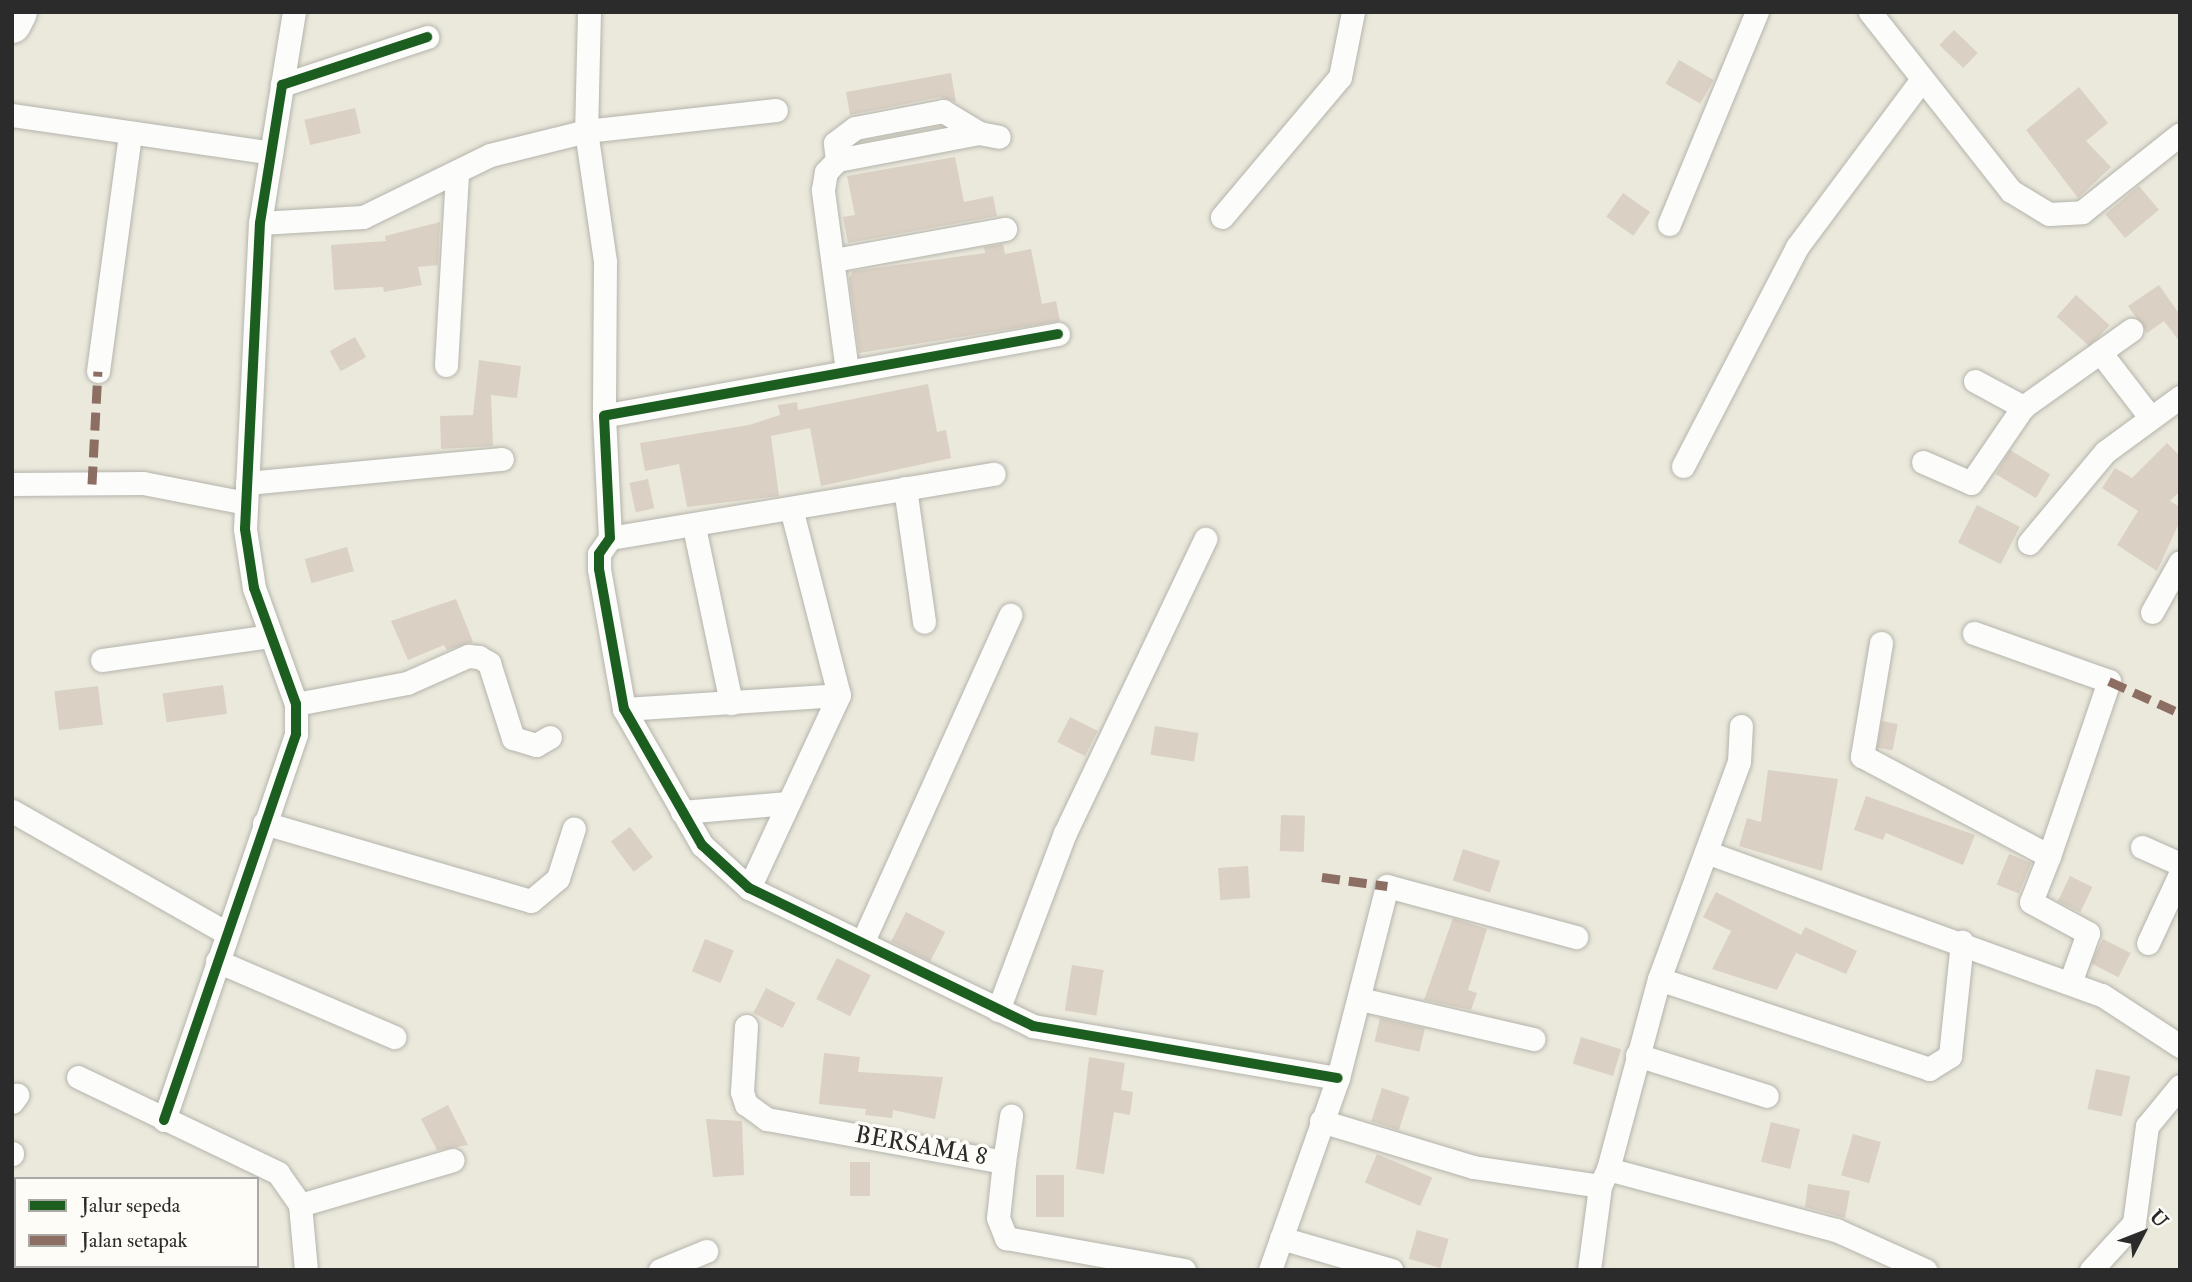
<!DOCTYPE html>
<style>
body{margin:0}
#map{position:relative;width:2192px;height:1282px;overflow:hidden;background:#ebe9dc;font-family:"IM FELL Double Pica",serif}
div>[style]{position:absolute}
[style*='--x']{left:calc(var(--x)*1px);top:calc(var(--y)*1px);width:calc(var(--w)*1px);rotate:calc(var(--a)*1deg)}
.building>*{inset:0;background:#dad0c4;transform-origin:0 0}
.roads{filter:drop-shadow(0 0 2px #b5b4ac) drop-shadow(0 0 2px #b5b4ac)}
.street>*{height:23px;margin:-11.5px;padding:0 11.5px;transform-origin:11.5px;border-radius:11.5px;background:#fcfcfa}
.highway>*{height:38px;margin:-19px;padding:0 19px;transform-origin:19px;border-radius:19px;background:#fcfcfa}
.quiet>*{height:9px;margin-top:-4.5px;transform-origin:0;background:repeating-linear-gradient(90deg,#8d6e63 0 18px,transparent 0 27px)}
.cycleway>*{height:10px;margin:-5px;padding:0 5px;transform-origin:5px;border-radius:5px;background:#1b5e20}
span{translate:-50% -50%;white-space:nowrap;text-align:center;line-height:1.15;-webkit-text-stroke:7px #fdfcf7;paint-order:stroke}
.street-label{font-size:24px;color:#2b2b2b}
.frame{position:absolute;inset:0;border:14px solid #2b2b2b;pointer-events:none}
.legend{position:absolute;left:14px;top:1177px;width:245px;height:91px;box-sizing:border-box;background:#fdfcf7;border:2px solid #a9a8a5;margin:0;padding:9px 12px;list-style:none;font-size:21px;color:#2b2b2b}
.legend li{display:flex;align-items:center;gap:14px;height:35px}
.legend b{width:35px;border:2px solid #a9a8a5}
.north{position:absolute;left:2108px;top:1198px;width:70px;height:70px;-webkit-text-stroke:5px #fdfcf7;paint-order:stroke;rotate:48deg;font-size:19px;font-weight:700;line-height:28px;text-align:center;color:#2b2b2b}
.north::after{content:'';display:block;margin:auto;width:24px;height:32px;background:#2b2b2b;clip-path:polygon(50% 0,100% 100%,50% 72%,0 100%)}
</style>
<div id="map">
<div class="building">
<div style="left:1954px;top:30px;width:33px;height:21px;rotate:44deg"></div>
<div style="left:1679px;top:60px;width:40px;height:27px;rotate:30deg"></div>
<div style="clip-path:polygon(951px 73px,956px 102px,940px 97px,850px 115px,846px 92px)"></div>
<div style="clip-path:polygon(2079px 87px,2108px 123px,2086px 141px,2111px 167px,2078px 198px,2026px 130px)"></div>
<div style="left:355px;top:108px;width:26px;height:52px;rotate:77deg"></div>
<div style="clip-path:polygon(955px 157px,964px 202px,993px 196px,997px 216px,848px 243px,843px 217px,855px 215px,847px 176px)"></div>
<div style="left:2139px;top:186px;width:31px;height:44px;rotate:50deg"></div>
<div style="left:1623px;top:193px;width:33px;height:29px;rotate:35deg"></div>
<div style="clip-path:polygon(440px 222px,438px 265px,418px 267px,422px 285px,384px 292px,383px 287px,334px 290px,331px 245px,386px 241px,385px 236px)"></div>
<div style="clip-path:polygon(1003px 244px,1005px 254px,1031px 249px,1042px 304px,1056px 301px,1060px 321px,859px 353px,849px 278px,853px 271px,985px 253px,984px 247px)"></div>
<div style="clip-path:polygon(2159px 285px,2180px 315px,2180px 342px,2164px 321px,2147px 333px,2128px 306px)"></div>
<div style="left:2076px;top:295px;width:45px;height:29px;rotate:42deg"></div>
<div style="left:355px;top:337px;width:23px;height:29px;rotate:61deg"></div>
<div style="clip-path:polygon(479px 360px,521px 366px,517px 398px,491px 395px,493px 446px,441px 449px,440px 416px,473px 415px)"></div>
<div style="clip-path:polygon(928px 384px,937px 432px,946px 430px,951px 458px,821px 486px,810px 428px,771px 436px,779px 496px,687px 507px,679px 464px,645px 471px,640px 443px,749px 425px,780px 415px,778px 405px,797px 402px,798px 410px)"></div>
<div style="clip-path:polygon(2167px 443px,2180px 456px,2180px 491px,2170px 501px,2180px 507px,2180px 521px,2157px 571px,2117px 545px,2138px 511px,2102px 488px,2115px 468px,2132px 478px)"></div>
<div style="left:2010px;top:450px;width:47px;height:28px;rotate:31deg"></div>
<div style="left:648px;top:479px;width:30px;height:19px;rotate:78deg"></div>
<div style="left:1977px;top:505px;width:48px;height:42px;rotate:27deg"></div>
<div style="left:347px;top:547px;width:25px;height:44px;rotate:74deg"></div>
<div style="clip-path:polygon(456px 599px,473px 642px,447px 650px,444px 645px,408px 660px,391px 621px)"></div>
<div style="left:223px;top:685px;width:29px;height:61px;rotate:82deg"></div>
<div style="left:98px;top:686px;width:39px;height:44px;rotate:83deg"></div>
<div style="left:1070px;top:717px;width:31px;height:28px;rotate:27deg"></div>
<div style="left:1882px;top:721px;width:16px;height:27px;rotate:11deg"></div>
<div style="left:1155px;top:726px;width:44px;height:29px;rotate:9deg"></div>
<div style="clip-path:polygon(1768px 770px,1838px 779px,1822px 871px,1739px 846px,1747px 818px,1761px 822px)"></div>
<div style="clip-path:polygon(1866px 796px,1975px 835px,1963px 865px,1886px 833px,1883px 840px,1854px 830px)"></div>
<div style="left:1281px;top:815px;width:24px;height:36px;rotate:2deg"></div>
<div style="left:630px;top:827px;width:38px;height:24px;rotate:53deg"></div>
<div style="left:1463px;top:849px;width:39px;height:33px;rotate:18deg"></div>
<div style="left:2009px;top:854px;width:24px;height:33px;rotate:22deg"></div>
<div style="left:1248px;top:866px;width:32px;height:30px;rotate:86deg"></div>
<div style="left:2070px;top:876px;width:25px;height:28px;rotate:26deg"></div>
<div style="clip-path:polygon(1716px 892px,1801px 935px,1805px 927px,1857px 951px,1846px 974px,1796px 953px,1777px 990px,1712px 969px,1731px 931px,1703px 917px)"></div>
<div style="left:906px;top:912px;width:44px;height:33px;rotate:27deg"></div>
<div style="clip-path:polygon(1453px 918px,1487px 929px,1468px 990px,1477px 993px,1471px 1010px,1424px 1000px)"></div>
<div style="left:705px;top:939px;width:31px;height:35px;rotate:22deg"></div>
<div style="left:2103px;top:939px;width:31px;height:27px;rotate:27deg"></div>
<div style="left:837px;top:958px;width:38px;height:46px;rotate:27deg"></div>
<div style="left:1072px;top:965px;width:32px;height:46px;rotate:9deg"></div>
<div style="left:766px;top:988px;width:33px;height:28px;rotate:27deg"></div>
<div style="left:1380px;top:1018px;width:46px;height:24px;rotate:13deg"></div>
<div style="left:1581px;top:1037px;width:42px;height:28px;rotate:17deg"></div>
<div style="clip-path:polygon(824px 1053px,860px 1057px,858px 1072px,943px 1077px,935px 1119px,893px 1110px,892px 1118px,865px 1115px,866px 1109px,819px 1104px)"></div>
<div style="clip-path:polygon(1089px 1057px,1125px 1063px,1121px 1090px,1133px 1092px,1130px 1115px,1114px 1112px,1104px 1174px,1076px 1169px)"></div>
<div style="left:2096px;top:1069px;width:35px;height:41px;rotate:12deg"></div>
<div style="left:1382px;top:1088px;width:29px;height:35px;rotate:18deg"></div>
<div style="clip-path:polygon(448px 1105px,468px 1145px,437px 1150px,421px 1119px)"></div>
<div style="clip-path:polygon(706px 1119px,742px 1121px,744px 1175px,713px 1177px)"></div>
<div style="left:1771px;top:1122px;width:30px;height:41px;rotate:14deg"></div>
<div style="left:1853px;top:1134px;width:29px;height:43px;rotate:16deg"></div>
<div style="left:1377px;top:1154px;width:60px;height:31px;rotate:23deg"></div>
<div style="left:850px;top:1162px;width:20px;height:34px"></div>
<div style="left:1036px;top:1175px;width:28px;height:42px"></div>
<div style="clip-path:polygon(1808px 1184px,1850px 1191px,1845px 1218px,1805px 1207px)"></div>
<div style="left:1417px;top:1230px;width:33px;height:30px;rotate:16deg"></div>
</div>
<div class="roads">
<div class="street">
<div style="--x:589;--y:12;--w:119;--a:91.4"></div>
<div style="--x:586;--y:131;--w:132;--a:81.7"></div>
<div style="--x:605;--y:262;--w:154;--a:90.4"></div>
<div style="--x:1870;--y:12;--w:228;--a:51.8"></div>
<div style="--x:2011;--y:191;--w:44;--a:31.2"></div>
<div style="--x:2049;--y:214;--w:33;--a:-3"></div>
<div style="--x:2082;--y:212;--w:125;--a:-38.5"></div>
<div style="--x:282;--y:85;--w:74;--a:-80.7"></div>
<div style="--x:12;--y:115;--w:262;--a:8.3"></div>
<div style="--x:837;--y:160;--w:17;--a:-97"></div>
<div style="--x:835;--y:143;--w:25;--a:-37"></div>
<div style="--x:855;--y:128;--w:90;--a:-10.9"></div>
<div style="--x:943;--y:111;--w:42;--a:31.4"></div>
<div style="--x:979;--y:133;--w:20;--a:11"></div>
<div style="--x:1222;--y:217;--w:183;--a:-49.9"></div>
<div style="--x:1340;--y:77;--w:66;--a:-78.7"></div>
<div style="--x:260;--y:223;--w:103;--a:-3.3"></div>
<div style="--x:363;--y:217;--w:141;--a:-26"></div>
<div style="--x:490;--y:155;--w:99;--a:-14"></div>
<div style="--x:586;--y:131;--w:191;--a:-6.3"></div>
<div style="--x:1669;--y:224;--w:230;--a:-67.5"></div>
<div style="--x:834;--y:260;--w:174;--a:-10.3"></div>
<div style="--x:1058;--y:334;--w:461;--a:169.8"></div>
<div style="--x:604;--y:416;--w:122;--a:87.2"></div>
<div style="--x:610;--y:538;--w:19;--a:125"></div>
<div style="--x:599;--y:554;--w:15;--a:90"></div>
<div style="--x:599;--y:569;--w:142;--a:79.9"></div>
<div style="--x:624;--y:709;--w:157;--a:60.2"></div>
<div style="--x:702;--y:845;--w:64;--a:42.5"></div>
<div style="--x:749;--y:888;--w:316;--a:25.9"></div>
<div style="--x:1033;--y:1026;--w:309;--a:9.7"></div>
<div style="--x:2100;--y:352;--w:82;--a:52.4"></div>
<div style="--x:446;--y:365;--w:192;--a:-86.7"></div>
<div style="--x:98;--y:371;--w:238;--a:-82.3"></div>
<div style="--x:847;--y:371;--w:183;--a:-97.6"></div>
<div style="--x:823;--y:190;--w:18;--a:-81"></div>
<div style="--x:826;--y:172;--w:16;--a:-47"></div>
<div style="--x:837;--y:160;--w:145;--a:-10.8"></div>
<div style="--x:1975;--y:381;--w:55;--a:28.4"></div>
<div style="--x:1923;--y:462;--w:52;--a:23.6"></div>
<div style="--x:1971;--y:483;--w:92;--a:-55.6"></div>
<div style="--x:2023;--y:407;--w:133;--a:-35.5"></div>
<div style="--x:1683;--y:466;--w:247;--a:-62.5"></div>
<div style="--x:1797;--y:247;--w:209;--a:-53.3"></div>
<div style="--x:247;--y:483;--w:256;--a:-5.4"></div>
<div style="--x:12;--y:484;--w:131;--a:-0.4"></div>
<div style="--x:143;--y:483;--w:105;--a:11"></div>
<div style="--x:905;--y:488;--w:135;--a:81.9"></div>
<div style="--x:694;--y:527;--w:180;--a:78.1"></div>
<div style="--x:610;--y:538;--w:389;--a:-9.5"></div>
<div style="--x:2029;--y:543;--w:119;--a:-50.1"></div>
<div style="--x:2105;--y:452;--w:93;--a:-36.3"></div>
<div style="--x:2152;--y:612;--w:57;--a:-60.8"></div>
<div style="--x:1974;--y:633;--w:143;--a:19.6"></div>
<div style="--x:2109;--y:681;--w:185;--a:108.9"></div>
<div style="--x:1881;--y:643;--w:115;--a:99.5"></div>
<div style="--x:1862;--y:756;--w:212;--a:28.1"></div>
<div style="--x:2049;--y:856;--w:49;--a:111.4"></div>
<div style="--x:2031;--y:902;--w:65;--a:28.5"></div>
<div style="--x:2088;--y:933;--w:53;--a:109.8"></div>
<div style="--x:102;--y:660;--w:170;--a:-8.1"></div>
<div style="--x:296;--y:704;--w:113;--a:-10.7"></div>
<div style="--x:407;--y:683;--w:67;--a:-23.9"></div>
<div style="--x:468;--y:656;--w:11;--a:5"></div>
<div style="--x:479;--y:657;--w:12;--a:31"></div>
<div style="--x:489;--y:663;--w:79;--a:72.3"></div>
<div style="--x:513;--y:738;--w:24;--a:17"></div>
<div style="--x:536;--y:745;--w:16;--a:-30"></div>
<div style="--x:624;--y:709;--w:215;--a:-3.7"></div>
<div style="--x:12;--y:811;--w:247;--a:29.6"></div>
<div style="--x:682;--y:812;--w:106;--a:-4.9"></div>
<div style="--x:264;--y:823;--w:278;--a:16.3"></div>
<div style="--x:531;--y:901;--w:35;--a:-40"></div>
<div style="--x:558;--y:878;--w:52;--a:-72.3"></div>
<div style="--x:2142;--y:847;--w:42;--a:24.1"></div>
<div style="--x:1706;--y:852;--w:421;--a:19.9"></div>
<div style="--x:2102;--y:995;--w:93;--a:33.2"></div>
<div style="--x:749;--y:888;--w:213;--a:-65"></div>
<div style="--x:839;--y:695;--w:193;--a:-104.4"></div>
<div style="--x:863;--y:941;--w:358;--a:-65.7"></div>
<div style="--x:2148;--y:943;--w:76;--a:-65.1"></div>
<div style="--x:217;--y:961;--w:193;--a:23.2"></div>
<div style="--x:1659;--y:979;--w:285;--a:18.4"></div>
<div style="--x:1929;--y:1069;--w:25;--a:-32"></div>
<div style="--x:1950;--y:1056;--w:115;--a:-84"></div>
<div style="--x:1360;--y:999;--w:178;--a:13"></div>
<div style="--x:998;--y:1010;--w:189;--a:-69.3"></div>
<div style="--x:1065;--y:833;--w:326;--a:-64.5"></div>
<div style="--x:746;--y:1026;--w:66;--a:93.5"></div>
<div style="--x:742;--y:1092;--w:13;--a:72"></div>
<div style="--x:746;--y:1104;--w:26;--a:36"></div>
<div style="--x:767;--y:1119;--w:241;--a:10.3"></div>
<div style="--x:1004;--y:1162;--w:56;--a:96.1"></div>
<div style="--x:998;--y:1218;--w:22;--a:68"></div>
<div style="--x:1006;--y:1238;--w:181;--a:10.2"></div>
<div style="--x:1637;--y:1055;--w:136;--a:17.5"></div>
<div style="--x:78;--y:1077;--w:222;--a:25.6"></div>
<div style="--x:278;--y:1173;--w:39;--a:55"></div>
<div style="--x:300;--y:1205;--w:65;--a:84.7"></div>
<div style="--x:12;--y:1102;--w:9;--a:-54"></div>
<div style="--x:164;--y:1120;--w:408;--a:-71.1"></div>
<div style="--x:296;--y:734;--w:30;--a:-90"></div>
<div style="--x:296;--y:704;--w:123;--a:-109.9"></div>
<div style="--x:254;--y:588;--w:60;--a:-98.7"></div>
<div style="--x:245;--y:529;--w:306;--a:-87.2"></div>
<div style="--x:260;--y:223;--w:140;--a:-80.9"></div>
<div style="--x:282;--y:85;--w:153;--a:-18.3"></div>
<div style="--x:1321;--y:1121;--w:159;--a:16.8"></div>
<div style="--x:1473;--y:1167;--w:128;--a:8.5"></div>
<div style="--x:1600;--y:1186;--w:19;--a:-65"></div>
<div style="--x:1608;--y:1169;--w:236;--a:15"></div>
<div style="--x:1836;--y:1230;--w:98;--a:24.2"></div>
<div style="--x:12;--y:1153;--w:1;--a:90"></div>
<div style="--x:1004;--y:1162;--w:47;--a:-81.3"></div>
<div style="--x:1608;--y:1169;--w:197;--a:-75"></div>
<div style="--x:1659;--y:979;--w:231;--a:-69.8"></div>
<div style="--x:1739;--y:762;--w:36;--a:-87"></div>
<div style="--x:300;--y:1205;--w:159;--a:-16.4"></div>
<div style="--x:1281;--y:1238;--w:115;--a:16.2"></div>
<div style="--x:660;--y:1270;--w:50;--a:-22.4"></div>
<div style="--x:1270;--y:1270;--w:204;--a:-70.5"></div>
<div style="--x:1338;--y:1078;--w:198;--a:-75.7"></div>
<div style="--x:1387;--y:886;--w:196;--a:15.1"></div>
<div style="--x:1589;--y:1270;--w:85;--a:-82.5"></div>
<div style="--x:2091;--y:1270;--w:64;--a:-47.5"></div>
<div style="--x:2134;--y:1223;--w:98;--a:-82.4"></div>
<div style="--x:2147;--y:1126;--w:52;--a:-50.5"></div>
</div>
<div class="highway">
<div style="--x:12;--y:24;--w:13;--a:-63"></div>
</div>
</div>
<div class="quiet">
<div style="--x:92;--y:484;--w:113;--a:-87"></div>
<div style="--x:2109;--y:681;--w:78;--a:24.3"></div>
<div style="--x:1322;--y:877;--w:66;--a:7.9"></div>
</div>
<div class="cycleway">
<div style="--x:1058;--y:334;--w:461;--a:169.8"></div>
<div style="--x:604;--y:416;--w:122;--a:87.2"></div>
<div style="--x:610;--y:538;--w:19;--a:125"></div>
<div style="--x:599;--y:554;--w:15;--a:90"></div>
<div style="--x:599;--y:569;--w:142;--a:79.9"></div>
<div style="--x:624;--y:709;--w:157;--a:60.2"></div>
<div style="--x:702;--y:845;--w:64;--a:42.5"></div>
<div style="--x:749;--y:888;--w:316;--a:25.9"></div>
<div style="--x:1033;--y:1026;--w:309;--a:9.7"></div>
<div style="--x:164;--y:1120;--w:408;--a:-71.1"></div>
<div style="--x:296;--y:734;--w:30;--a:-90"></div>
<div style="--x:296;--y:704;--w:123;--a:-109.9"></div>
<div style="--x:254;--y:588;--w:60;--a:-98.7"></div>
<div style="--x:245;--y:529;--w:306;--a:-87.2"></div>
<div style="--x:260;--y:223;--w:140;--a:-80.9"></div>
<div style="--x:282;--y:85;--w:153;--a:-18.3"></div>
</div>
<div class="street-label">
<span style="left:921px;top:1146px;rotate:10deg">BERSAMA 8</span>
</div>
<div class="frame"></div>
<ul class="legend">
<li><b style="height:9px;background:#1b5e20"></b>Jalur sepeda</li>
<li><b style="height:9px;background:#8d6e63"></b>Jalan setapak</li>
</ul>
<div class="north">U</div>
</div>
